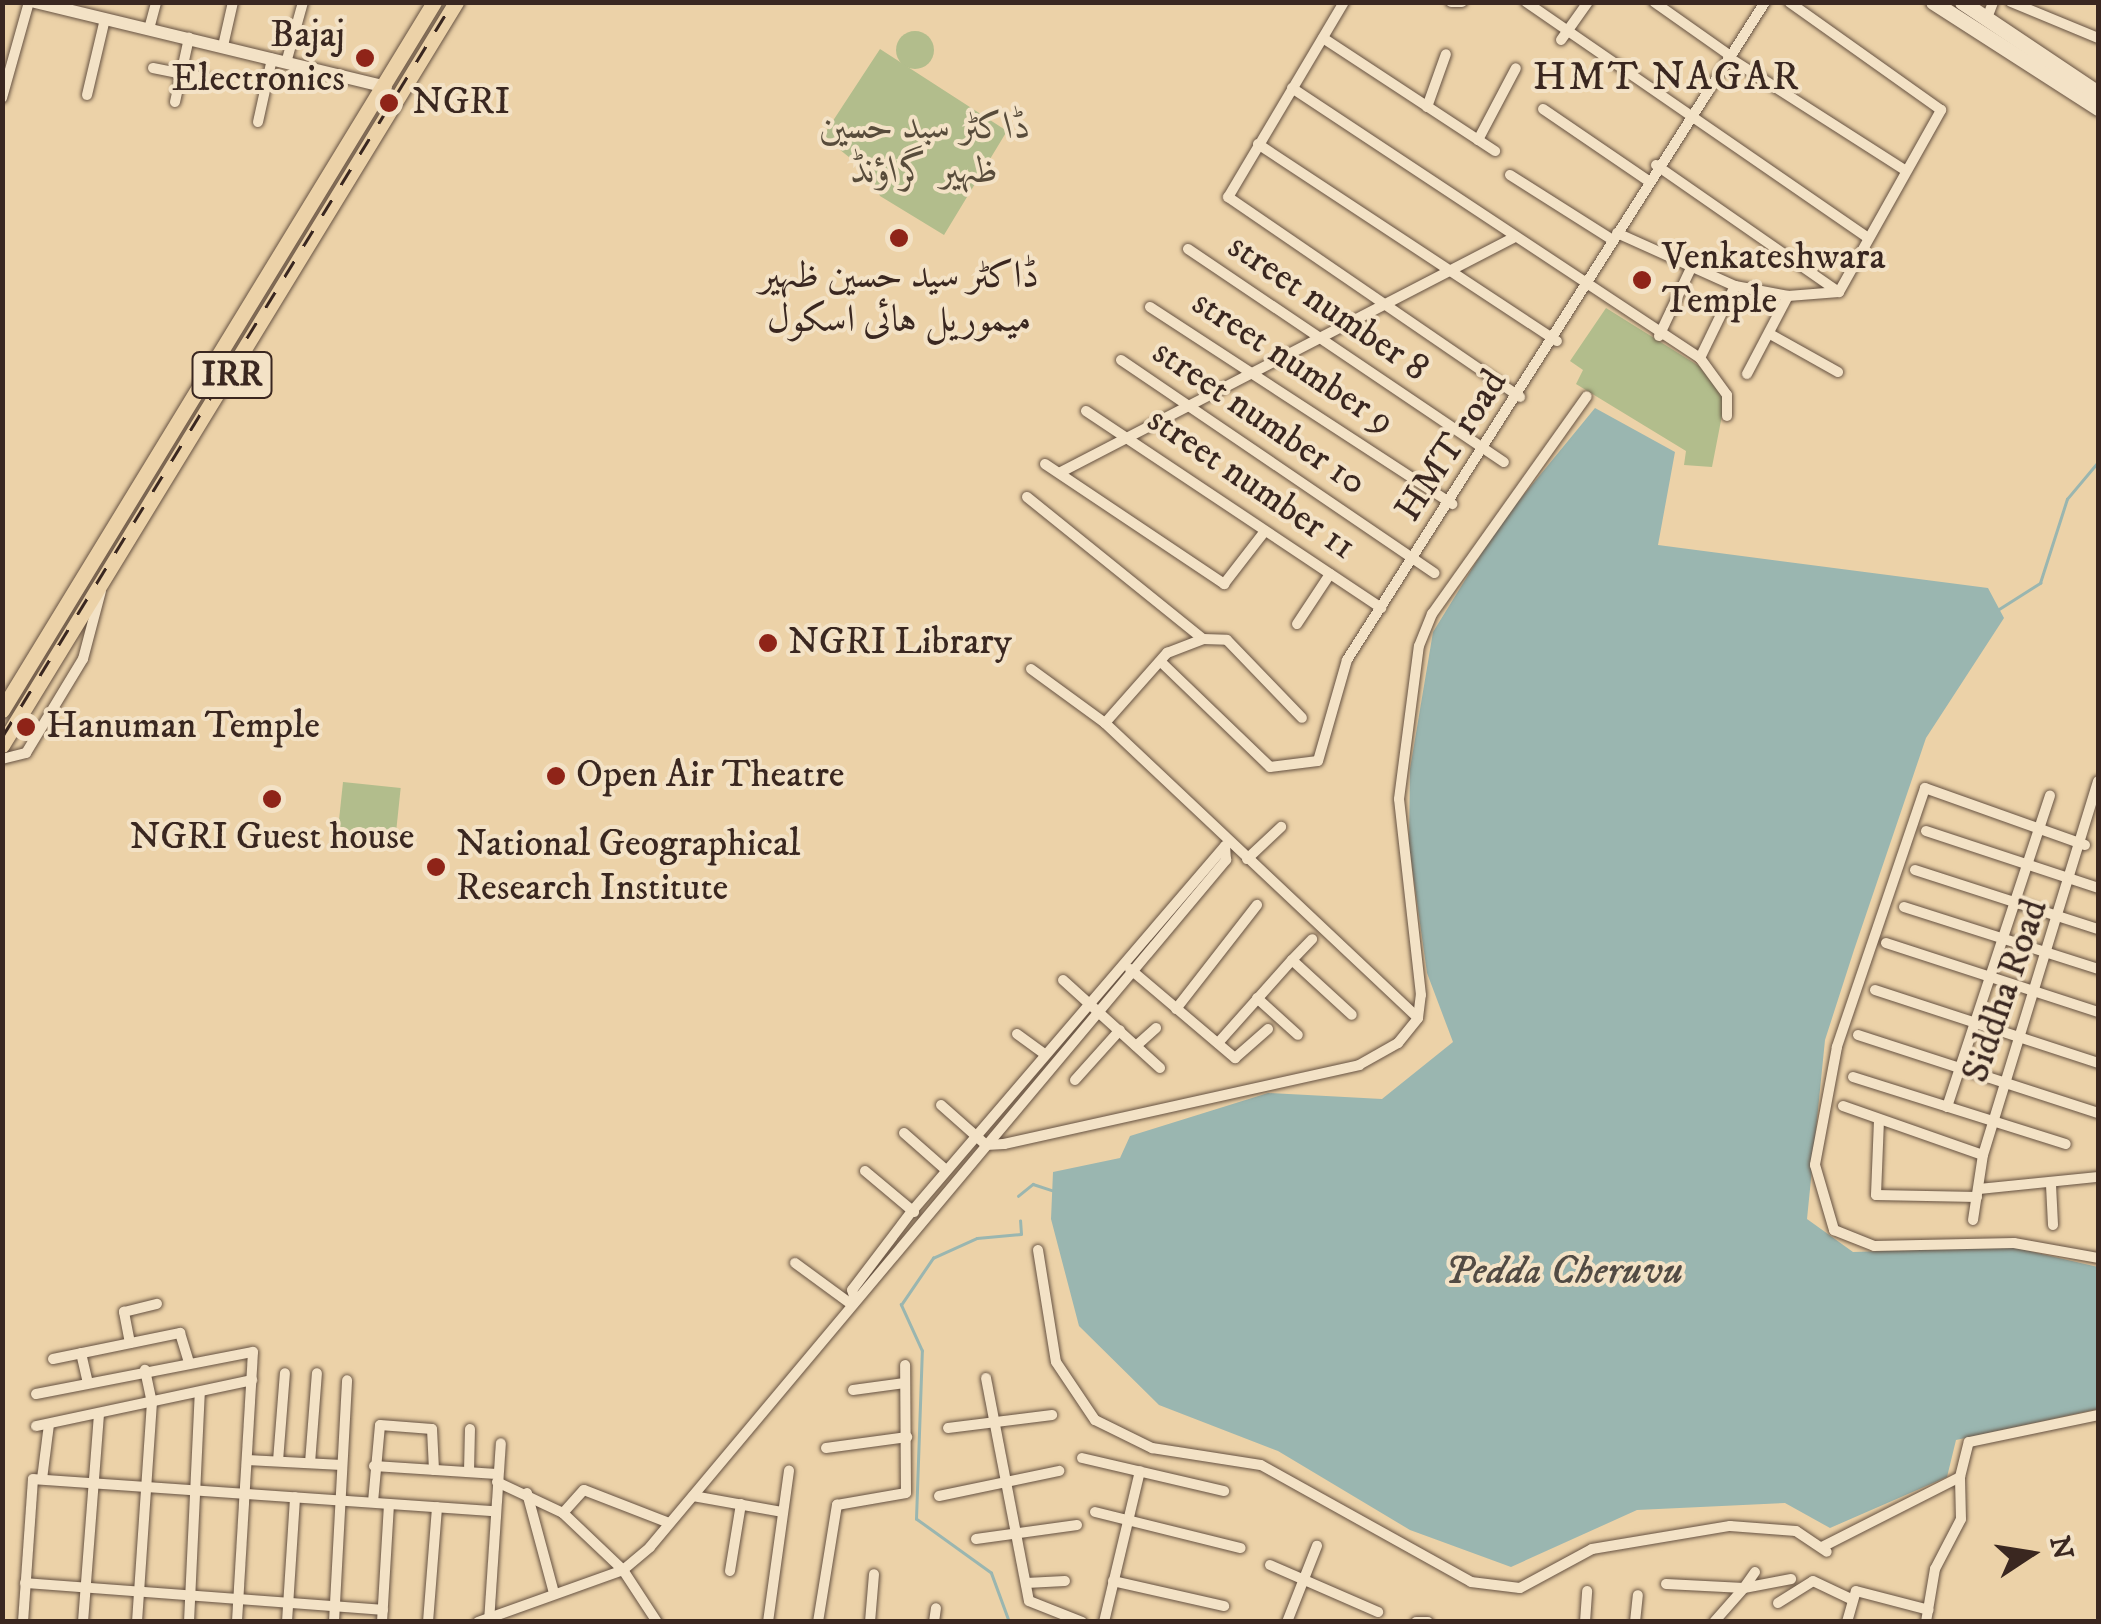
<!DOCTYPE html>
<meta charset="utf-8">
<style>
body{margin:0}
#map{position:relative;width:2101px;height:1624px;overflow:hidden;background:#ecd2a8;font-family:"IM FELL DW Pica",Amiri,serif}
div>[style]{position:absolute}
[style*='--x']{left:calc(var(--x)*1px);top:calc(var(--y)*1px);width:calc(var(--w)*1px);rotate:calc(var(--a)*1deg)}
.green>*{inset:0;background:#b2bd8c;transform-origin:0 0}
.round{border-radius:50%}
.water>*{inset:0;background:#9ab6b0}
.stream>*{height:2.5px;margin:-1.25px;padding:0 1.25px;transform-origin:1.25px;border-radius:1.25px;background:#9ab6b0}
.roads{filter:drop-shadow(0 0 2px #665242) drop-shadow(0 0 2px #665242)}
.minor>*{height:10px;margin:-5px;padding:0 5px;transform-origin:5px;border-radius:5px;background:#f3e2c6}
.tertiary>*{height:12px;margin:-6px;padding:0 6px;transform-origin:6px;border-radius:6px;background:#f3e2c6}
.secondary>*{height:15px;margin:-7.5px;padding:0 7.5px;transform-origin:7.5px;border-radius:7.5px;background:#f3e2c6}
.primary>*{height:15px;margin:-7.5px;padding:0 7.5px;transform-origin:7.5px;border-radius:7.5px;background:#ecd2a8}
.rail>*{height:2.5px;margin-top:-1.25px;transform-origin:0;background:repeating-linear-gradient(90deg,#3a2720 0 18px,transparent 0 36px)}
.dots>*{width:28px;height:28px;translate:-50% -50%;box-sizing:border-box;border:5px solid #f3e2c6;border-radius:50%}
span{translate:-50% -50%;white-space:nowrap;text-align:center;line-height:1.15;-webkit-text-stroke:8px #f3e2c6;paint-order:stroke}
.shield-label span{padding:2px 8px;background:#f3e2c6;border:2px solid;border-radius:8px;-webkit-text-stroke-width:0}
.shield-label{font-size:35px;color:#3a2720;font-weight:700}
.poi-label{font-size:38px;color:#3a2720}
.right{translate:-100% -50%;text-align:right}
.left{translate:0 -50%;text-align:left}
.park-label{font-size:38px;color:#584c3b;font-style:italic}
.street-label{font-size:38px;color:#3a2720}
.neighbourhood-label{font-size:40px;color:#3a2720;letter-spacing:2.5px}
.water-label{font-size:40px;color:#524b44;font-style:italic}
.frame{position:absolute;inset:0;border:5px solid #3a2720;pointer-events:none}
.north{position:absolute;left:1981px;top:1504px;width:100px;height:100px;-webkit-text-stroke:8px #f3e2c6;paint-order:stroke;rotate:78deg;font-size:28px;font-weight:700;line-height:40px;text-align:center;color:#3a2720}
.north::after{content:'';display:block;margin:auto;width:35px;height:45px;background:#3a2720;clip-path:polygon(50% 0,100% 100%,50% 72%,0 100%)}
</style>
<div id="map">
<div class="green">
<div class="round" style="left:896px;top:31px;width:38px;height:38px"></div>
<div style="clip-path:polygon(880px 49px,1007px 131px,944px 235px,880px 196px,871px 175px,823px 136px)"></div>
<div style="clip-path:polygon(1606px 308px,1699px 366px,1725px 400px,1712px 467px,1684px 465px,1686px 451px,1576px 384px,1583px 370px,1570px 361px)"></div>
<div style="left:343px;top:782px;width:58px;height:61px;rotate:6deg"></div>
</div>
<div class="water">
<div style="clip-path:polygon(1595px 408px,1675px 452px,1658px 545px,1988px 588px,2004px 618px,1926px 738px,1854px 950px,1825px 1040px,1807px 1219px,1853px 1252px,2012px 1247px,2098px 1267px,2098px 1409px,1956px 1440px,1947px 1477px,1830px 1528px,1785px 1503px,1637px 1510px,1511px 1567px,1410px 1530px,1278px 1451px,1159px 1405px,1079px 1326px,1051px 1219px,1053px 1172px,1120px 1158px,1130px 1136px,1268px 1093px,1382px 1099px,1453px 1042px,1427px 973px,1409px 845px,1410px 769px,1433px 632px,1499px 525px)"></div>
</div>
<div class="stream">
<div style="--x:1999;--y:609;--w:49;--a:-32.4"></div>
<div style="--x:2040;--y:583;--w:88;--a:-72.2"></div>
<div style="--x:2067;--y:499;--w:48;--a:-50"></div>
<div style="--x:1018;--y:1196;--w:19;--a:-39"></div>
<div style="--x:1033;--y:1184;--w:20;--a:18"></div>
<div style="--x:1009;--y:1622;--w:52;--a:-110.2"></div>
<div style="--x:991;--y:1573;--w:92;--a:-144.2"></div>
<div style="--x:916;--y:1519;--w:168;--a:-88"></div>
<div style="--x:922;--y:1351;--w:51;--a:-114.5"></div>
<div style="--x:901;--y:1305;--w:57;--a:-55.8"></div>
<div style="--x:933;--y:1258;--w:48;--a:-24.4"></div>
<div style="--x:977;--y:1238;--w:44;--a:-5.2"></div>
<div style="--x:1021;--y:1234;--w:13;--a:-94"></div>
</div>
<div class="roads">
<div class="minor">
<div style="--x:1344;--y:2;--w:227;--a:120.7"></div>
<div style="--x:1228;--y:197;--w:354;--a:34.4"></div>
<div style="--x:1451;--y:2;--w:11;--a:0"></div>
<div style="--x:1526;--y:2;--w:416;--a:34.6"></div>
<div style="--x:1654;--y:2;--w:92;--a:35.2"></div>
<div style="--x:2011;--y:2;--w:94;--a:22.5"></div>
<div style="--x:1987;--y:18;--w:17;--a:-69"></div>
<div style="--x:149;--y:29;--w:28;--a:-75"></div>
<div style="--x:1323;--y:38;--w:206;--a:33.3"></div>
<div style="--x:1561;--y:40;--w:47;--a:-54.6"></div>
<div style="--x:223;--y:46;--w:45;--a:-77.2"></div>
<div style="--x:1728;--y:57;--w:210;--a:32.6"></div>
<div style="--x:286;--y:63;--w:63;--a:-74.4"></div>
<div style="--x:153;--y:68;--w:56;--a:11.3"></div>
<div style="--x:1292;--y:88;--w:489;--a:33.5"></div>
<div style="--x:1700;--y:358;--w:46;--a:53.9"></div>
<div style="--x:1727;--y:395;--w:21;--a:90"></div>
<div style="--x:87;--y:95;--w:78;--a:-76.7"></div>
<div style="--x:2;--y:98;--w:100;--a:-74.3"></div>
<div style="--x:175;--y:102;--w:66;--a:-77.7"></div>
<div style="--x:1427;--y:107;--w:56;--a:-70.3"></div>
<div style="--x:1543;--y:109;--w:126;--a:34.3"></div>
<div style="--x:258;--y:122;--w:65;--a:-77.5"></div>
<div style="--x:1478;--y:140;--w:81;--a:-62.2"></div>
<div style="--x:1258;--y:144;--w:358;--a:33.4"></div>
<div style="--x:1656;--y:165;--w:223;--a:34.8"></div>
<div style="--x:1510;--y:175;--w:122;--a:32.3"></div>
<div style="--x:1617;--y:233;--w:129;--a:24.2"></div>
<div style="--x:1735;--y:286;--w:54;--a:10.7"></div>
<div style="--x:1788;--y:296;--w:51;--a:-4.5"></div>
<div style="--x:1839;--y:292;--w:209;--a:-60.7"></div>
<div style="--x:1941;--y:110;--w:186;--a:-144.6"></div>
<div style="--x:1188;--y:249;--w:381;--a:34"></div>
<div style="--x:1150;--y:307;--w:361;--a:33.1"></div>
<div style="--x:1770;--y:334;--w:78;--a:29.2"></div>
<div style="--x:1659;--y:336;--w:77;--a:-64.8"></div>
<div style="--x:1700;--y:358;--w:80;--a:-64.1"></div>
<div style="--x:1121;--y:360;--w:379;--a:34.2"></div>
<div style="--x:1747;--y:374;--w:88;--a:-62.3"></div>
<div style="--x:1086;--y:411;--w:355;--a:33.7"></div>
<div style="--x:1045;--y:464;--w:216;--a:33.8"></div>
<div style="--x:1224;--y:584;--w:67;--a:-52.3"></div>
<div style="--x:1061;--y:472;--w:509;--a:-27.37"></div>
<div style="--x:1027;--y:497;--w:226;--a:38.9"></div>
<div style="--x:1297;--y:624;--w:60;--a:-56.6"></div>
<div style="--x:1161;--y:662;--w:151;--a:43.9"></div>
<div style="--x:1270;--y:767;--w:48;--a:-7.1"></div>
<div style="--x:1318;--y:761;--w:105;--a:-74"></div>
<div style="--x:1347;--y:660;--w:780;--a:-57.57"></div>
<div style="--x:1031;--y:669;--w:92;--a:36.1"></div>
<div style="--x:1105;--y:723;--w:430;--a:43.3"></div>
<div style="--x:1105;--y:723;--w:94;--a:-48.5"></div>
<div style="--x:1167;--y:653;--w:39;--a:-21"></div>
<div style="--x:1203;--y:639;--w:24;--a:2"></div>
<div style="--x:1227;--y:640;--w:108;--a:46.1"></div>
<div style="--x:2;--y:759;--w:25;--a:-14"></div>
<div style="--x:26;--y:753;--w:110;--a:-58.8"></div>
<div style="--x:83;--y:659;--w:70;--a:-75.2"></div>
<div style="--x:1926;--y:831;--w:181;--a:18.3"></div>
<div style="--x:2085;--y:845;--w:170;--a:-160.4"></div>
<div style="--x:1925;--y:788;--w:274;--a:108.8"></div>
<div style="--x:1837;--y:1047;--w:120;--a:100.6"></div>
<div style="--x:1815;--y:1165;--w:68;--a:73.7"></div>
<div style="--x:1834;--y:1230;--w:43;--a:21.8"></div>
<div style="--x:1874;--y:1246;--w:140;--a:-1.2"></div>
<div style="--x:2014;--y:1243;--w:85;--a:10.1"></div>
<div style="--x:1247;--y:859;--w:47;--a:-43.3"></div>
<div style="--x:1915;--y:870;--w:192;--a:17.9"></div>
<div style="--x:1904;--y:907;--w:204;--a:17.7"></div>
<div style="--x:1886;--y:943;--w:223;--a:18"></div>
<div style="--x:1292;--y:960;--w:29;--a:-46"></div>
<div style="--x:1130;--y:969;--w:138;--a:40.3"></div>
<div style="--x:1235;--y:1058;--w:44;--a:-41.3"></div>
<div style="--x:1063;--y:980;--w:131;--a:42.2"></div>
<div style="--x:1875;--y:990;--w:235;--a:18.1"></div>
<div style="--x:1257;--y:998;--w:55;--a:42.1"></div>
<div style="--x:1176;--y:1009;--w:132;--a:-52.1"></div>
<div style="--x:1017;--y:1034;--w:34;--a:36"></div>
<div style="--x:1858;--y:1035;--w:252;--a:18"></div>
<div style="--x:1218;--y:1043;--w:111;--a:-48.3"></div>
<div style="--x:1292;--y:960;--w:81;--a:42.5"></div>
<div style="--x:1136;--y:1046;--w:27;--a:-42"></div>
<div style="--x:1853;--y:1077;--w:223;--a:17.5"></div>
<div style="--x:1075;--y:1080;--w:67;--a:-48"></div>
<div style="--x:941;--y:1105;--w:60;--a:41.6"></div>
<div style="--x:986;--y:1145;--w:18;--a:-3"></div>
<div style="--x:1004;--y:1144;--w:364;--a:-12.5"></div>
<div style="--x:1359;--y:1065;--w:45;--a:-29.4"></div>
<div style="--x:1398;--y:1043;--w:32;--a:-51"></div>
<div style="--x:1418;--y:1018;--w:23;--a:-83"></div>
<div style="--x:1421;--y:995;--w:197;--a:-96.4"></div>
<div style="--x:1399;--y:799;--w:154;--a:-82.6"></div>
<div style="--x:1419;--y:646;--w:35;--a:-68"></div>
<div style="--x:1432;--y:614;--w:267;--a:-54.6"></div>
<div style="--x:1843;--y:1106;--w:148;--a:19.3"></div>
<div style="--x:1947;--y:1107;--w:328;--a:-71.7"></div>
<div style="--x:1879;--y:1120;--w:75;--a:92.3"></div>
<div style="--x:1876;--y:1195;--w:101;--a:1.1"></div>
<div style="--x:904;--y:1133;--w:56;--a:41.4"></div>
<div style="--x:865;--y:1171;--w:64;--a:39.9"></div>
<div style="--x:2051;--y:1185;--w:40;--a:87.1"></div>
<div style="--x:1979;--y:1189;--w:120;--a:-5.8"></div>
<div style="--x:1973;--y:1220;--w:66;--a:-81.3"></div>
<div style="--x:1983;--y:1155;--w:391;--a:-72.9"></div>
<div style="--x:1038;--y:1250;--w:113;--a:80.9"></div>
<div style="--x:1056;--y:1362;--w:70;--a:56.1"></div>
<div style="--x:1095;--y:1420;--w:64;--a:26.2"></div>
<div style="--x:1152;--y:1448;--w:110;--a:8.9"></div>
<div style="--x:1261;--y:1465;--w:240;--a:29.1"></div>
<div style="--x:1471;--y:1582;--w:49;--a:7"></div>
<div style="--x:1520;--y:1588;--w:82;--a:-28.4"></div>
<div style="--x:1592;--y:1549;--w:140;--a:-9.5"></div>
<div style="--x:1730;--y:1526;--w:66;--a:4.3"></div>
<div style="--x:1796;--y:1531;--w:37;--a:34"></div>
<div style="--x:795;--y:1263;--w:69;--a:36.2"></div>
<div style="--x:130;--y:1343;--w:32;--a:-101"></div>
<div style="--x:124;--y:1312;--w:34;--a:-14"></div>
<div style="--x:81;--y:1353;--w:31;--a:77"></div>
<div style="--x:53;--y:1359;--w:130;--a:-11.6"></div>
<div style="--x:180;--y:1333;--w:30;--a:73"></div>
<div style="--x:986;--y:1378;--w:227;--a:79.1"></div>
<div style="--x:1029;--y:1601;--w:57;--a:21.6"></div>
<div style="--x:853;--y:1390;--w:52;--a:-7.7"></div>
<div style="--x:36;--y:1394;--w:221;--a:-11"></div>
<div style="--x:253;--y:1352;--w:270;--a:93.4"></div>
<div style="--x:36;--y:1426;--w:221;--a:-12"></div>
<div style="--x:948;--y:1428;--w:105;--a:-7.1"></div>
<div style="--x:826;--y:1448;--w:82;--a:-7.7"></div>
<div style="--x:1082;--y:1458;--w:146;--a:13.1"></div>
<div style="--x:247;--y:1460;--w:95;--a:3"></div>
<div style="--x:278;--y:1461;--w:88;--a:-85.5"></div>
<div style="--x:310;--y:1463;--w:90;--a:-85.6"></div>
<div style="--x:374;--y:1466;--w:123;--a:3.7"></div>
<div style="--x:469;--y:1472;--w:43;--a:-88.7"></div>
<div style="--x:42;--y:1479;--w:55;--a:-82.7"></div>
<div style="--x:497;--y:1482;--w:73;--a:25.2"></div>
<div style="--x:563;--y:1513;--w:83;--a:43.5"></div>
<div style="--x:623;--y:1570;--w:62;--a:56.8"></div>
<div style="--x:527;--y:1493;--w:104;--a:74.9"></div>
<div style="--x:693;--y:1496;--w:90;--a:10.2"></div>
<div style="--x:939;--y:1496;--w:123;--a:-11.8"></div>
<div style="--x:373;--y:1502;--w:77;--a:-84.8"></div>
<div style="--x:380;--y:1425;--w:52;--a:4.4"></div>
<div style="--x:432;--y:1429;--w:41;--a:87.2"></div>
<div style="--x:1095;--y:1512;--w:150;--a:13.9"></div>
<div style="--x:563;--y:1513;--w:31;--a:-48"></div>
<div style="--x:584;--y:1490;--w:91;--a:21.2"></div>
<div style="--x:976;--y:1539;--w:102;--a:-7.9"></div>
<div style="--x:1822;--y:1547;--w:155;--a:-26.9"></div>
<div style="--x:1960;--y:1477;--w:36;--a:-76"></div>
<div style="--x:1969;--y:1442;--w:132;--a:-11.8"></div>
<div style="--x:1270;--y:1565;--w:118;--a:23.5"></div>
<div style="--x:730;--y:1571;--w:68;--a:-80.7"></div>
<div style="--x:1755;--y:1572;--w:19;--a:125"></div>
<div style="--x:1744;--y:1588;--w:48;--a:-10.8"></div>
<div style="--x:1113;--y:1581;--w:114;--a:12.7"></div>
<div style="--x:25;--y:1583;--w:359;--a:4.3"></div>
<div style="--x:1026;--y:1583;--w:39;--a:-3"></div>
<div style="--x:1666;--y:1584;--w:78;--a:2.9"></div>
<div style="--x:1744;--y:1588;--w:45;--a:131.4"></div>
<div style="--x:1778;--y:1603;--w:41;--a:-32.2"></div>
<div style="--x:1813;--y:1581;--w:44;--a:25.4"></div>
<div style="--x:23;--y:1622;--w:143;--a:-86"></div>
<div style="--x:33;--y:1479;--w:461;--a:4"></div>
<div style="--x:83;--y:1622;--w:209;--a:-85.6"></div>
<div style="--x:137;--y:1622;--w:220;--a:-86.1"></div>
<div style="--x:152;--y:1403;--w:34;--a:-102"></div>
<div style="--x:189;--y:1622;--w:230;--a:-87.3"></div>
<div style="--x:287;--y:1622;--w:125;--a:-86.3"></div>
<div style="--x:334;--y:1622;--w:242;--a:-86.9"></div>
<div style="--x:382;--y:1622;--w:118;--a:-86.6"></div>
<div style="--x:428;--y:1622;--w:115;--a:-85.5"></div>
<div style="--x:478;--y:1622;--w:154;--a:-19.7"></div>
<div style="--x:623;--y:1570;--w:35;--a:-40"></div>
<div style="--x:650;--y:1547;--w:897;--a:-50.02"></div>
<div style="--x:1226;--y:860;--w:14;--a:-94"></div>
<div style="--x:1225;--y:846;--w:481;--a:130.6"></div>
<div style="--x:912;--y:1211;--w:99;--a:127.2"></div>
<div style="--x:852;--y:1290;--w:9;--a:72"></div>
<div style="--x:489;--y:1622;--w:179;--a:-86.2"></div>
<div style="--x:768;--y:1622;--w:153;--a:-82.1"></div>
<div style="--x:818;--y:1622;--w:119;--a:-80.8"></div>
<div style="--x:837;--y:1505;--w:70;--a:-9.9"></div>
<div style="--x:906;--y:1493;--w:128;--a:-90.4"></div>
<div style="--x:870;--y:1622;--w:48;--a:-85.2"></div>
<div style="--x:934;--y:1622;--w:14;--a:-82"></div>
<div style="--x:1104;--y:1622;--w:155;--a:-76.6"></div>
<div style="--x:1287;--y:1622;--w:82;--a:-68.5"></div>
<div style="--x:1416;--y:1622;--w:12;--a:0"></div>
<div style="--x:1585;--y:1622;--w:31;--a:-86"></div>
<div style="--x:1635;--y:1622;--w:27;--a:-84"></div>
<div style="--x:1847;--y:1622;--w:32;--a:-74"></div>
<div style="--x:1856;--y:1591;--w:75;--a:14.6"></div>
<div style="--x:1926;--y:1622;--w:54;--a:-80.4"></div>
<div style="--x:1935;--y:1569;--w:56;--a:-62.5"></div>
<div style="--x:1961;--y:1519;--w:42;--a:-91.4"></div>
</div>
<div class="tertiary">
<div style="--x:35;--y:2;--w:361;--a:13.6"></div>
</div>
<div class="secondary">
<div style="--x:1933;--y:2;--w:196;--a:32.7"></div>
<div style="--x:1962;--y:2;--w:164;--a:33.8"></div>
</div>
<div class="primary">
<div style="--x:2;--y:710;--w:829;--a:-58.61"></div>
<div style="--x:2;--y:745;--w:871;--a:-58.57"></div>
</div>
</div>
<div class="rail">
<div style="--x:2;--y:737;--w:862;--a:-58.47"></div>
</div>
<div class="dots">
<div style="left:365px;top:58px;background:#8f2418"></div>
<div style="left:389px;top:103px;background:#8f2418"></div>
<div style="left:899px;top:238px;background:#8f2418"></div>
<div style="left:1642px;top:280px;background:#8f2418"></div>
<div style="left:768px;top:643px;background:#8f2418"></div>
<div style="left:26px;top:727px;background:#8f2418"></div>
<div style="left:556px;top:776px;background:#8f2418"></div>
<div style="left:272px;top:799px;background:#8f2418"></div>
<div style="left:436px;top:867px;background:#8f2418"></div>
</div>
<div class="shield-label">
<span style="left:232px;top:375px">IRR</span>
</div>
<div class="poi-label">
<span class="right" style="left:345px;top:58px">Bajaj<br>Electronics</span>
<span class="left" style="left:412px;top:103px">NGRI</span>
<span class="left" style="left:1662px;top:280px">Venkateshwara<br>Temple</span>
<span style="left:899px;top:299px">ڈاکٹر سید حسین ظہیر<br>میموریل ہائی اسکول</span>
<span class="left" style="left:788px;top:643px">NGRI Library</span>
<span class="left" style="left:46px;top:727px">Hanuman Temple</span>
<span class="left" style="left:576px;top:776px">Open Air Theatre</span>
<span style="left:272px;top:838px">NGRI Guest house</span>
<span class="left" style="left:456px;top:867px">National Geographical<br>Research Institute</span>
</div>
<div class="park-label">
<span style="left:925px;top:150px">ڈاکٹر سید حسین<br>ظہیر گراؤنڈ</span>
</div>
<div class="street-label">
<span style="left:1328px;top:308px;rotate:34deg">street number 8</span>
<span style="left:1293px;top:363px;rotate:33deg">street number 9</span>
<span style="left:1259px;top:418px;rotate:34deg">street number 10</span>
<span style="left:1452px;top:446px;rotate:-57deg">HMT road</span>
<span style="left:1251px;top:484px;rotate:34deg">street number 11</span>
<span style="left:2006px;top:991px;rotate:-71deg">Siddha Road</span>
</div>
<div class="neighbourhood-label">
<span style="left:1667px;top:78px">HMT NAGAR</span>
</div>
<div class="water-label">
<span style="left:1564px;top:1272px">Pedda Cheruvu</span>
</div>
<div class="frame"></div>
<div class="north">N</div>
</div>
